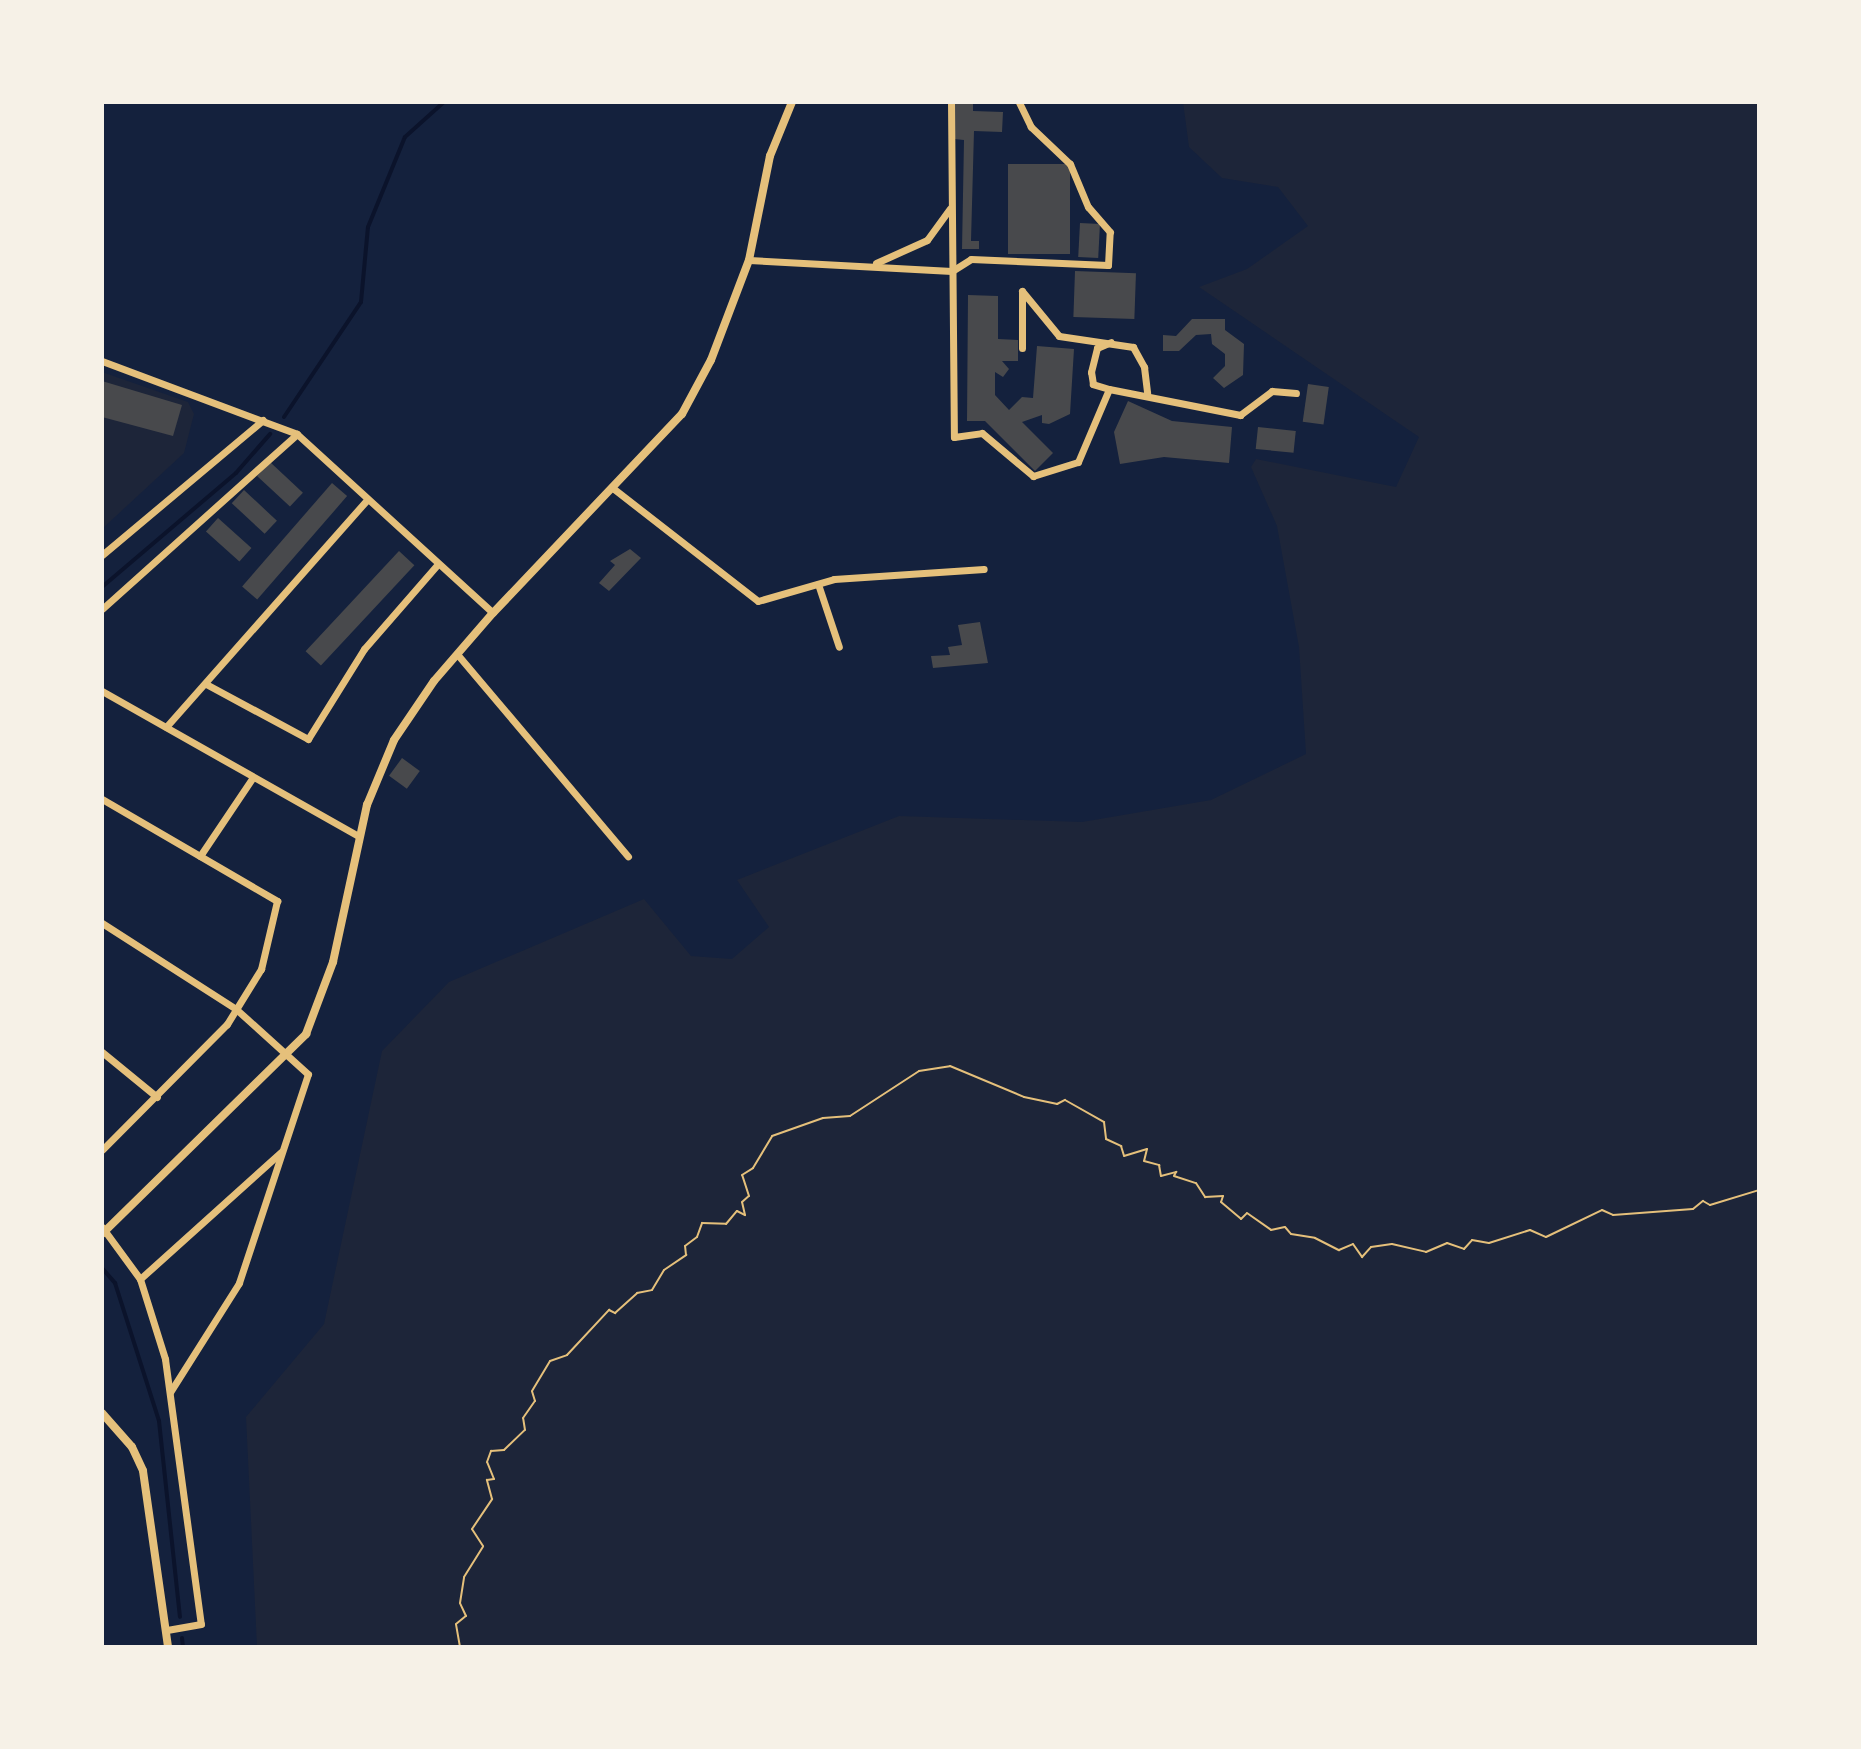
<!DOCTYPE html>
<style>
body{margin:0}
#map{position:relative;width:1861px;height:1749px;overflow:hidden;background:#14213d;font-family:"DejaVu Sans",sans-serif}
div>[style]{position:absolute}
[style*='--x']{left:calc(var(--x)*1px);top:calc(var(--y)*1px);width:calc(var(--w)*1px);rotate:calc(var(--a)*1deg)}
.green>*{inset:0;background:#1d2539}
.stream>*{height:4px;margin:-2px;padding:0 2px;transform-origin:2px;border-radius:2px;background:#0b132b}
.building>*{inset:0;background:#48494c;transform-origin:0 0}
.path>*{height:2px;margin:-1px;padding:0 1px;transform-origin:1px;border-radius:1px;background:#e5c07b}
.minor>*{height:7px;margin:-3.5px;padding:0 3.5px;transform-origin:3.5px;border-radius:3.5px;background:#e5c07b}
.tertiary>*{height:8px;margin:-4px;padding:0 4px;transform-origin:4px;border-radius:4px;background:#e5c07b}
span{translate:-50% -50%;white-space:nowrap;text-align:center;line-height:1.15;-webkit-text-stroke:6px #f6f1e7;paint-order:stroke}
.frame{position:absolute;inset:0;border:104px solid #f6f1e7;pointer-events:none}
</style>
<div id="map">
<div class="green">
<div style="clip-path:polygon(1183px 102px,1759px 102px,1759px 1647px,257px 1647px,246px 1417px,324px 1324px,382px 1051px,449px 982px,644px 899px,691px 956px,732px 959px,769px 927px,737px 880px,899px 816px,1082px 822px,1211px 800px,1306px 754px,1299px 647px,1277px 526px,1251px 467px,1256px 459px,1396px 487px,1419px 437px,1199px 287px,1247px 269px,1308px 226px,1278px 187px,1222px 178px,1189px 147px)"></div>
<div style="clip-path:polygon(102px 372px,188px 402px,194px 414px,184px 453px,102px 529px)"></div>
</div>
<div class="stream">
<div style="--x:284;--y:417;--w:138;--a:-56.2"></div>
<div style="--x:361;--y:302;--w:75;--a:-84.7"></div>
<div style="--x:368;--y:227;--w:97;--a:-67.7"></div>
<div style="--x:405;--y:137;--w:52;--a:-41.9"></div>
<div style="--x:102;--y:587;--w:176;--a:-40.4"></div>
<div style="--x:236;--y:473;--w:52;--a:-48.9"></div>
<div style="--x:102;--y:1268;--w:20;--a:49"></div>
<div style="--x:115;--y:1283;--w:145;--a:72.3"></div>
<div style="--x:159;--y:1421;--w:197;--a:83.9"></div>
<div style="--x:182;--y:1638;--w:9;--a:84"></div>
</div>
<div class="building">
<div style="clip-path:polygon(955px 102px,973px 102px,973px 111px,1003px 112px,1002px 132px,974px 131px,971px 241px,979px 241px,979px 249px,962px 249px,964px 140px,954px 139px)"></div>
<div style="left:1008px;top:164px;width:62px;height:90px"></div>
<div style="left:1080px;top:223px;width:20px;height:34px;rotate:3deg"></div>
<div style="left:1075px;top:271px;width:61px;height:46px;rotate:2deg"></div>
<div style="clip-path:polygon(968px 295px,998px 296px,998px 339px,1018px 340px,1018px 361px,1002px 361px,1009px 369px,1003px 377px,995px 372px,995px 395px,1009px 410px,1022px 397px,1033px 398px,1037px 346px,1074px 349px,1070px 414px,1049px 424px,1042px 423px,1042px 415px,1022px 422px,1053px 453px,1035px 471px,985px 421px,967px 421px)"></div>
<div style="clip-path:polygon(1192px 319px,1225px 319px,1225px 330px,1244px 344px,1243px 375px,1224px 388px,1213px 378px,1225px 366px,1225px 354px,1212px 344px,1211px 334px,1196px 335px,1179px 351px,1163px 351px,1163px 335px,1176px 336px)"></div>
<div style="clip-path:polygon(102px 381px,182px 405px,173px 436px,102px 417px)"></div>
<div style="left:1308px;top:384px;width:21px;height:38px;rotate:8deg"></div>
<div style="clip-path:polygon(1128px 401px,1172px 421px,1232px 427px,1229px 463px,1164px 457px,1120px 464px,1114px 432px)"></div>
<div style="left:1258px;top:427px;width:38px;height:22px;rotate:6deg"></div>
<div style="left:270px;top:462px;width:45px;height:19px;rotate:43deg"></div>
<div style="left:332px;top:483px;width:20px;height:137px;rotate:41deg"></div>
<div style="left:244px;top:490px;width:45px;height:18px;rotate:43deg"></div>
<div style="left:218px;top:518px;width:45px;height:18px;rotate:42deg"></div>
<div style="clip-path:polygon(630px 549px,641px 558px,609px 591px,599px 583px,615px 565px,610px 561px)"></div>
<div style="left:399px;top:551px;width:21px;height:137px;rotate:43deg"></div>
<div style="clip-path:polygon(980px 622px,988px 663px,933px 668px,931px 656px,950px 655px,948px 647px,962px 645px,958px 625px)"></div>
<div style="left:402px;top:758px;width:22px;height:22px;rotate:36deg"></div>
</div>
<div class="path">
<div style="--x:460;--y:1647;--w:23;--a:-100"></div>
<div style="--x:456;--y:1624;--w:13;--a:-39"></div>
<div style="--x:466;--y:1616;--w:14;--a:-115"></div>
<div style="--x:460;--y:1603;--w:26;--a:-81"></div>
<div style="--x:464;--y:1577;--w:36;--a:-58"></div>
<div style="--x:483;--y:1546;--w:20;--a:-123"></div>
<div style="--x:472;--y:1529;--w:36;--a:-56"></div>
<div style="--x:492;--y:1499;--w:20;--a:-105"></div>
<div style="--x:487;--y:1480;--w:7;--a:-8"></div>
<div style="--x:494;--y:1479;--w:18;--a:-112"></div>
<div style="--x:487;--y:1462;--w:12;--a:-70"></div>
<div style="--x:491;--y:1451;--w:13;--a:-4"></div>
<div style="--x:504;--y:1450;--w:29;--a:-44"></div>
<div style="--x:525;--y:1430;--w:12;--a:-99"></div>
<div style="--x:523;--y:1418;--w:21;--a:-55"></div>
<div style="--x:535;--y:1401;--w:10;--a:-107"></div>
<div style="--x:532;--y:1391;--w:35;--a:-59"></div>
<div style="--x:550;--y:1361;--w:18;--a:-19"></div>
<div style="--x:567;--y:1355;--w:62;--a:-47"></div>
<div style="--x:609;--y:1310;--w:7;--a:27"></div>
<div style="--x:615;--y:1313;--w:30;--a:-42"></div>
<div style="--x:637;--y:1293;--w:15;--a:-11"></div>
<div style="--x:652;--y:1290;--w:23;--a:-59"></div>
<div style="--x:664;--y:1270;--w:27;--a:-34"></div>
<div style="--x:686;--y:1255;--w:9;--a:-96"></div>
<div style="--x:685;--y:1246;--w:15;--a:-37"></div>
<div style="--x:697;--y:1237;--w:15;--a:-70"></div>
<div style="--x:702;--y:1223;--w:24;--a:2"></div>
<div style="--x:726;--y:1224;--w:17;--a:-50"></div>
<div style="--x:737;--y:1211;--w:9;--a:27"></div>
<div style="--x:745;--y:1215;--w:13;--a:-103"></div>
<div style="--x:742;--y:1202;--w:9;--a:-41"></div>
<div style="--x:749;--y:1196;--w:22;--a:-108"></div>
<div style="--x:742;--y:1175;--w:13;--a:-32"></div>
<div style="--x:753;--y:1168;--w:37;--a:-59"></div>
<div style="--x:772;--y:1136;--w:54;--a:-19.4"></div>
<div style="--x:823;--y:1118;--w:27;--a:-4"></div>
<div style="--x:850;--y:1116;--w:82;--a:-33.1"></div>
<div style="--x:919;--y:1071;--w:31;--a:-9"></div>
<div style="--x:950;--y:1066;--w:80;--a:22.7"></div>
<div style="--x:1024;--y:1097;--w:34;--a:12"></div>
<div style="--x:1057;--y:1104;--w:9;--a:-27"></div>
<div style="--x:1065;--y:1100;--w:45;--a:29.4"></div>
<div style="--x:1104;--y:1122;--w:17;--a:83"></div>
<div style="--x:1106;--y:1139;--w:17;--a:25"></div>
<div style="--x:1121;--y:1146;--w:10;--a:73"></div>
<div style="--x:1124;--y:1156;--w:24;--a:-17"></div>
<div style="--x:1147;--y:1149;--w:12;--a:104"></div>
<div style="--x:1144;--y:1161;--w:16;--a:15"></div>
<div style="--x:1159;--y:1165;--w:11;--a:80"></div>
<div style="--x:1161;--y:1176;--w:16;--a:-15"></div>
<div style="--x:1176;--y:1172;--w:4;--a:117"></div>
<div style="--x:1174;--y:1176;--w:23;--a:18"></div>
<div style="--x:1196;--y:1183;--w:17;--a:57"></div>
<div style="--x:1205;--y:1197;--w:18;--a:-3"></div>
<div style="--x:1223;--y:1196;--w:6;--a:108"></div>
<div style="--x:1221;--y:1202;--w:26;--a:40"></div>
<div style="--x:1241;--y:1219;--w:8;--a:-45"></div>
<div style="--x:1247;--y:1213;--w:29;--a:35"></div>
<div style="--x:1271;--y:1230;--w:14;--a:-12"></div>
<div style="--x:1285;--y:1227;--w:9;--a:49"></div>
<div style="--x:1291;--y:1234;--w:24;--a:9"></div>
<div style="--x:1315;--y:1238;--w:27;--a:27"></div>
<div style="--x:1339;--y:1250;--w:15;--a:-23"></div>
<div style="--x:1353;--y:1244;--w:16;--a:55"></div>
<div style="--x:1362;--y:1257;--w:13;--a:-48"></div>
<div style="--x:1371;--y:1247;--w:21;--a:-8"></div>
<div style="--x:1392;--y:1244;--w:35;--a:13"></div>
<div style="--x:1426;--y:1252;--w:23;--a:-23"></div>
<div style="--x:1447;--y:1243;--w:18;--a:19"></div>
<div style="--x:1464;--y:1249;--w:12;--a:-48"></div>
<div style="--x:1472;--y:1240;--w:17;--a:10"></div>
<div style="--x:1489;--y:1243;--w:43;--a:-17.6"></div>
<div style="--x:1530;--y:1230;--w:17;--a:24"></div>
<div style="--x:1546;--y:1237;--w:62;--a:-25.7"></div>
<div style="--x:1602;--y:1210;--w:12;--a:24"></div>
<div style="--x:1613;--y:1215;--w:80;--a:-4.3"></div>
<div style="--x:1693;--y:1209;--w:13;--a:-39"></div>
<div style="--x:1703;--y:1201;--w:8;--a:30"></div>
<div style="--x:1710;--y:1205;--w:51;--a:-17"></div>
</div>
<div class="minor">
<div style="--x:951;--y:102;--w:335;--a:89.5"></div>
<div style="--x:954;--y:437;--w:28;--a:-8"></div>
<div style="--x:982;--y:433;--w:67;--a:40.1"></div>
<div style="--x:1033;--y:476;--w:47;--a:-17.3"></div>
<div style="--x:1078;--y:462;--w:79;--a:-67"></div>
<div style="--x:1109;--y:389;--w:134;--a:11.2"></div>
<div style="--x:1240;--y:415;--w:40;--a:-37"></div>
<div style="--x:1272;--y:391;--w:24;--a:5"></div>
<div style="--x:749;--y:260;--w:203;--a:3.1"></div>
<div style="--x:952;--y:271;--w:22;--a:-32"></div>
<div style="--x:971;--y:259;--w:137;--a:2.5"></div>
<div style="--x:1108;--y:265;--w:33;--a:-87"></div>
<div style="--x:1110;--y:232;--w:33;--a:-131"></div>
<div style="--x:1088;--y:207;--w:47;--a:-112.7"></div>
<div style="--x:1070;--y:164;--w:54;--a:-136.5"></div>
<div style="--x:1031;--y:127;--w:28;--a:-116"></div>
<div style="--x:876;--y:263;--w:56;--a:-24.3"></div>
<div style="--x:927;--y:240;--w:39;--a:-54"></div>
<div style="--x:1022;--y:291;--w:58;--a:50.6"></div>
<div style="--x:1059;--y:336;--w:75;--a:8.5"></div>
<div style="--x:1133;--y:347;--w:23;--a:61"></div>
<div style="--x:1144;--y:367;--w:26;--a:83"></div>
<div style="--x:1022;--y:291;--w:57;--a:90"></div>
<div style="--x:102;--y:361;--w:208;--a:20.5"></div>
<div style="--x:297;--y:434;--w:265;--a:42.4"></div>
<div style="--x:1109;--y:389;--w:17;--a:-163"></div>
<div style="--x:1093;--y:384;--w:12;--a:-99"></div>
<div style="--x:1091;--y:372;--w:25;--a:-76"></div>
<div style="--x:1097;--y:348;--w:15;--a:-23"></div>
<div style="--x:614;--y:489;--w:182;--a:37.9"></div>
<div style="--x:758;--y:601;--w:79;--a:-16.1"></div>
<div style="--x:834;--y:579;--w:150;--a:-3.8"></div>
<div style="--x:102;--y:555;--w:210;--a:-40"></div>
<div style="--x:818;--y:584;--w:66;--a:71.6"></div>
<div style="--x:102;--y:609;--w:262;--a:-41.9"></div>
<div style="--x:457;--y:654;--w:265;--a:49.8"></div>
<div style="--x:206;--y:684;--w:116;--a:28.3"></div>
<div style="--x:308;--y:739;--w:106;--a:-58.1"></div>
<div style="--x:364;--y:649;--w:111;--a:-49"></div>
<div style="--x:102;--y:691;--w:294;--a:29.5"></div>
<div style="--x:166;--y:727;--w:302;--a:-48.5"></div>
<div style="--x:102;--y:799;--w:203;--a:30.2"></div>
<div style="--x:277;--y:901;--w:70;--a:103.2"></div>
<div style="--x:261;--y:969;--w:65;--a:121.7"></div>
<div style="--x:227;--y:1024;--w:177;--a:134.8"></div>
<div style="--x:200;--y:856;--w:92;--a:-56.1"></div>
<div style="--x:102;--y:923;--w:159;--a:32.7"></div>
<div style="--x:236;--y:1009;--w:97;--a:42.1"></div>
<div style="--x:308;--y:1074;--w:220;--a:108.3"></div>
<div style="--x:239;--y:1283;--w:129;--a:122.3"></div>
<div style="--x:102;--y:1052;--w:71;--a:39.3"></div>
<div style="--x:102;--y:1227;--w:64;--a:53.8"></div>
<div style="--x:140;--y:1279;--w:84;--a:72.6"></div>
<div style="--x:165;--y:1359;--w:267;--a:82.3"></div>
<div style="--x:201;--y:1624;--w:36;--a:170"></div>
<div style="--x:140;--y:1279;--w:190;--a:-42"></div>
</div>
<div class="tertiary">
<div style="--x:102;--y:1234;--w:286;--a:-44.4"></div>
<div style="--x:306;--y:1034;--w:77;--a:-69.4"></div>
<div style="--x:333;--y:962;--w:161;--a:-77.8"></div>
<div style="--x:367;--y:805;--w:70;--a:-67.4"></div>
<div style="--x:394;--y:740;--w:71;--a:-55.9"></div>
<div style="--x:434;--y:681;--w:90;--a:-49.1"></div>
<div style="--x:493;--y:613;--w:274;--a:-46.5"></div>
<div style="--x:682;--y:414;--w:61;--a:-61.8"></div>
<div style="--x:711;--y:360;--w:107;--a:-69.2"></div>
<div style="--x:749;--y:260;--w:106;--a:-78.6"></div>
<div style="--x:770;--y:156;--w:58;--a:-67.8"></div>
<div style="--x:102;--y:1413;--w:45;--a:48.6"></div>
<div style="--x:132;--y:1447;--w:26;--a:65"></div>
<div style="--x:143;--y:1471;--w:178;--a:81.9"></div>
</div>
<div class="frame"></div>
</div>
